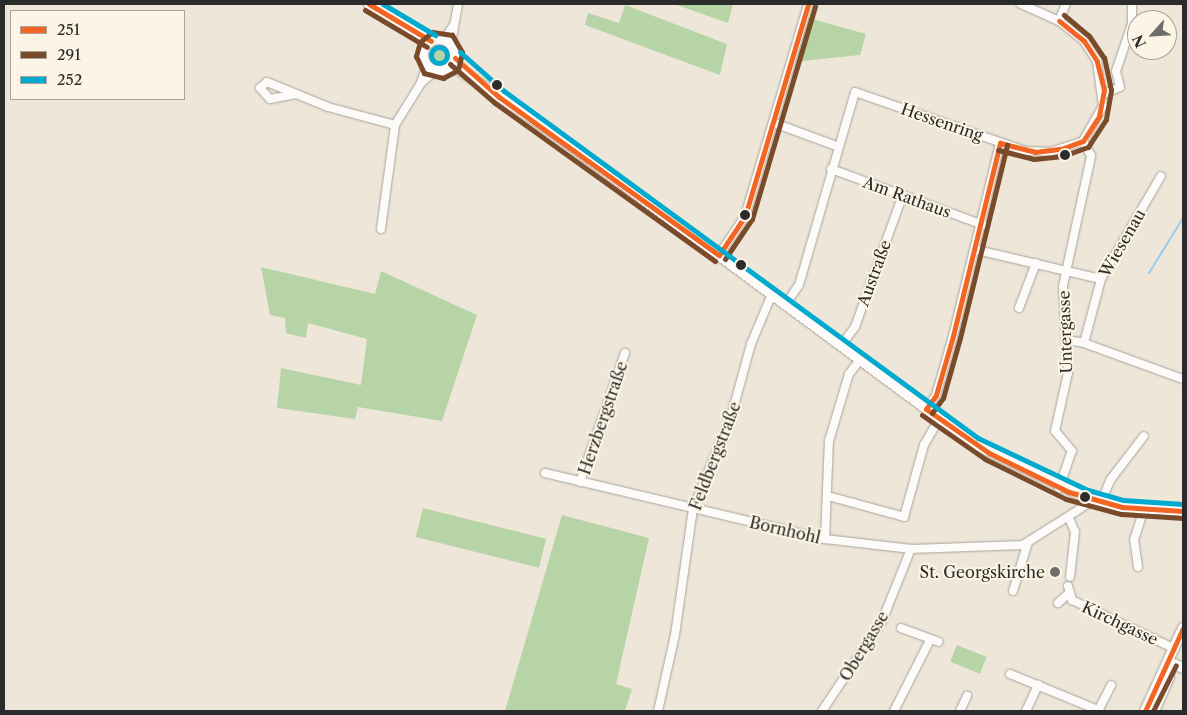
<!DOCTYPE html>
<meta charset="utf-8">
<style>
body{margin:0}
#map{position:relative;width:1187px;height:715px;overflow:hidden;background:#eee7d9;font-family:"Libre Caslon Text",serif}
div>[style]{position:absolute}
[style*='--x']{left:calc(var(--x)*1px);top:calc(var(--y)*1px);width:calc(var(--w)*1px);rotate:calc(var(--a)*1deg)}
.green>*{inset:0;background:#b6d4a5;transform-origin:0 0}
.round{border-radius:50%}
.stream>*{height:2px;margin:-1px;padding:0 1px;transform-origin:1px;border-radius:1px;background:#9bcce9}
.roads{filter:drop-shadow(0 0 1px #a8a39b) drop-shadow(0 0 1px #a8a39b)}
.street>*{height:8px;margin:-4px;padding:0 4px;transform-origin:4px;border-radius:4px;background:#fcfbf9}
.secondary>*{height:10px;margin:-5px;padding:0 5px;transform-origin:5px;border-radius:5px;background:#fcfbf9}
.secondary>.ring{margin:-5px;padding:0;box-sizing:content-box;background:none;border:10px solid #fcfbf9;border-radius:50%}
.bus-1>*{height:5px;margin:-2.5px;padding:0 2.5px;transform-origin:2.5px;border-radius:2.5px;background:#f26522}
.bus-2>*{height:5px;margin:-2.5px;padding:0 2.5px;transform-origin:2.5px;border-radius:2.5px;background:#7a4b2a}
.bus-3>*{height:5px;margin:-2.5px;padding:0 2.5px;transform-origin:2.5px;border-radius:2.5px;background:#00a9ce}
.bus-3>.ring{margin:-2.5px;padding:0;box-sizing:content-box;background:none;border:5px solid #00a9ce;border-radius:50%}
.dots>*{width:14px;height:14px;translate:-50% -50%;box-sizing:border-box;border:2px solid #fcf5e5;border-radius:50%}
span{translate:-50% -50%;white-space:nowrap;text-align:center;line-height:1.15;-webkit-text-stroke:4px #fcf5e5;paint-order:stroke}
.street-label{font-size:16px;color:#2b2b2b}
.poi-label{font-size:16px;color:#2b2b2b}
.right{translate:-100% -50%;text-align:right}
.frame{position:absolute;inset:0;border:5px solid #2b2b2b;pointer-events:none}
.legend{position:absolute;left:10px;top:10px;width:175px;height:90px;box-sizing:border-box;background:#fcf5e5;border:1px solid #a8a49b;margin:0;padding:6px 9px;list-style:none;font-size:15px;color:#2b2b2b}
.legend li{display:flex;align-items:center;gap:10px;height:25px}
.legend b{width:25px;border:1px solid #a8a49b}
.north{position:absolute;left:1127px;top:10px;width:50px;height:50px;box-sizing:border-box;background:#fcf5e5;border:1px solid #a8a49b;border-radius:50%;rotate:244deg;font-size:14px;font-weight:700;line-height:20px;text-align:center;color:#2b2b2b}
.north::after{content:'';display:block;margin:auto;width:18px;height:22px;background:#6f6d68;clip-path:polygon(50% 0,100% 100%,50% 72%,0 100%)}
</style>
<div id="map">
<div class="green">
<div style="clip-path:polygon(674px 4px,733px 4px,728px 23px)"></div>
<div style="clip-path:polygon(625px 5px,727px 44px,720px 75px,585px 25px,588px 13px,619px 23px)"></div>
<div style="clip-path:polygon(805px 17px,866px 34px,860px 55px,792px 62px)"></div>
<div class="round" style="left:429px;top:45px;width:20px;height:20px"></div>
<div style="clip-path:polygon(261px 267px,375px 294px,381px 271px,477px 315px,442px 421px,358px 407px,355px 419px,277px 408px,281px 368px,361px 385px,367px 339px,308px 323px,306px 338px,286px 333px,285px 318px,270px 315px)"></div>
<div style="left:423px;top:508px;width:127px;height:30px;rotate:14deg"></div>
<div style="clip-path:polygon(562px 515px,649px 538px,616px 684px,632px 689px,625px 711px,505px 711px)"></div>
<div style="left:957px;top:645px;width:32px;height:18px;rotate:22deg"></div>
</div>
<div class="stream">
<div style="--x:1149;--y:273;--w:65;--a:-58.3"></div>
</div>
<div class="roads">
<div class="street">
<div style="--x:1059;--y:21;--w:18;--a:-68"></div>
<div style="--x:444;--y:40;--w:17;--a:-57"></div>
<div style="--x:451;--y:44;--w:41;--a:-80.1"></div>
<div style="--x:1116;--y:71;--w:50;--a:-71.2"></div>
<div style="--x:1132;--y:24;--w:18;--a:-90"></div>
<div style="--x:421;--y:83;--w:20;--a:-41"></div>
<div style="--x:296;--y:94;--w:26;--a:169"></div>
<div style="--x:270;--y:99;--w:15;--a:-132"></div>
<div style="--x:260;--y:88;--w:9;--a:-41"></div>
<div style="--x:267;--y:82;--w:66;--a:22.3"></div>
<div style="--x:328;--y:107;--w:69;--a:15"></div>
<div style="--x:1104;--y:94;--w:17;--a:-24"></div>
<div style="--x:1120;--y:87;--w:16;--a:-104"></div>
<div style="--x:774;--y:123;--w:67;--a:20.1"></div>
<div style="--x:831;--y:169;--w:162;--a:20.2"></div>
<div style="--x:381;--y:229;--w:105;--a:-82.3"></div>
<div style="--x:395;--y:125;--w:49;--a:-58.2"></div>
<div style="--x:421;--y:83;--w:19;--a:-72"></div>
<div style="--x:977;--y:250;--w:127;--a:13.2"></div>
<div style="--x:719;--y:255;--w:47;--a:-56.3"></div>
<div style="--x:745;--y:216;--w:221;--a:-73.4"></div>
<div style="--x:785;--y:305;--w:24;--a:-55"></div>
<div style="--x:799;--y:285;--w:201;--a:-73.8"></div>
<div style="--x:855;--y:92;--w:180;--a:19.1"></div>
<div style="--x:1025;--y:151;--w:25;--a:2"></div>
<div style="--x:1050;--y:152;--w:35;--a:-18"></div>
<div style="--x:1083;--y:141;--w:40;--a:-60.3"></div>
<div style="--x:1103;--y:106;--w:45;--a:-97.6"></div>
<div style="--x:1097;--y:61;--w:24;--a:-123"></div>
<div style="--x:1084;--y:41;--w:32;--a:-141"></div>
<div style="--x:1059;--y:21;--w:42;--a:-155.9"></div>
<div style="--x:1019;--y:308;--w:48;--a:-69.3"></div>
<div style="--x:1066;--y:340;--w:18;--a:9"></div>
<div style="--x:1084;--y:343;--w:105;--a:20"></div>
<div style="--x:1084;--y:343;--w:66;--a:-75.1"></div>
<div style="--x:1101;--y:279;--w:119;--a:-59.8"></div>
<div style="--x:841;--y:346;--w:24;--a:-54"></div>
<div style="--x:855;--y:327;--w:138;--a:-70.1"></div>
<div style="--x:926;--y:409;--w:17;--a:-54"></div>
<div style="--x:936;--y:395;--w:61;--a:-73.9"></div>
<div style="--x:953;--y:336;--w:199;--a:-76.3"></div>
<div style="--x:545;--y:473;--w:288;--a:13.3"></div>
<div style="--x:825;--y:539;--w:87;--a:6.6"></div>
<div style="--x:911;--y:549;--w:112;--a:-2"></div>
<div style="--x:1023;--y:545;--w:84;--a:-32.4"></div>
<div style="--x:580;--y:482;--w:137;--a:-70.8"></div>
<div style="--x:1059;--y:488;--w:39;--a:-71"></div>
<div style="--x:1072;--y:451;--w:26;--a:-130"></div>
<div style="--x:1055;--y:431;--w:59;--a:-77.4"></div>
<div style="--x:1068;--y:373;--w:87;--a:-93.3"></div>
<div style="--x:1063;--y:286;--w:133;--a:-77.8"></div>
<div style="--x:1091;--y:156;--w:17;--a:-118"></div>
<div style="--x:828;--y:496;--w:79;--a:15.4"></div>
<div style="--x:904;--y:517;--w:75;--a:-74.5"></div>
<div style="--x:924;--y:445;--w:30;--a:-60"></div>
<div style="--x:1101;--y:502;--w:25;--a:-67"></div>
<div style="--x:1111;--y:479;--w:54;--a:-52.5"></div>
<div style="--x:1069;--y:518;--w:15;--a:67"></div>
<div style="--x:1075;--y:532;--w:45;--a:96.3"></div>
<div style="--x:825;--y:539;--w:98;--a:-87.7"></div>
<div style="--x:829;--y:441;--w:70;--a:-73.4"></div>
<div style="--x:849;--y:374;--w:18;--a:-52"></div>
<div style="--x:1138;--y:567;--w:27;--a:-98"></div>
<div style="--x:1134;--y:540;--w:33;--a:-72"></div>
<div style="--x:1068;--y:586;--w:15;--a:74"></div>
<div style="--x:1072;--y:600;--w:114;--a:25.4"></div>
<div style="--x:1013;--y:591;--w:51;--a:-73"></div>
<div style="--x:1058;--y:603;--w:12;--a:-42"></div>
<div style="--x:901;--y:628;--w:40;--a:20.2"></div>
<div style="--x:1010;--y:674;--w:97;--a:22.3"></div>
<div style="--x:658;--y:711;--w:78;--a:-77.4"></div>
<div style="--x:675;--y:635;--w:127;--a:-81.9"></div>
<div style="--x:693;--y:509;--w:100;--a:-67.6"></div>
<div style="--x:731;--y:417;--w:76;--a:-74.7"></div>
<div style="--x:751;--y:344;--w:54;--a:-67.2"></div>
<div style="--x:822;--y:711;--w:108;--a:-56.3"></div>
<div style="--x:882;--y:621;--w:78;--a:-68.1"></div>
<div style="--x:894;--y:711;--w:80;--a:-63.1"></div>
<div style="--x:960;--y:711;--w:17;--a:-65"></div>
<div style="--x:1026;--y:711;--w:29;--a:-65"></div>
<div style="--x:1098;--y:711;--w:29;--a:-63"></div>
<div style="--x:1155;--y:711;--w:37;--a:-66"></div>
<div style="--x:1170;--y:677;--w:15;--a:-94"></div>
</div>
<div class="secondary">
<div style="--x:369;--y:4;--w:72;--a:30.8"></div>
<div class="ring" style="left:423px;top:39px;width:22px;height:22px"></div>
<div style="--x:452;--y:65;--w:119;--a:33.7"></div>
<div style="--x:551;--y:131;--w:526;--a:36.5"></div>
<div style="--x:974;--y:444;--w:123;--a:25.5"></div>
<div style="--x:1085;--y:497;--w:38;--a:15"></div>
<div style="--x:1122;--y:507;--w:61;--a:3.8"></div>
<div style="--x:1169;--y:662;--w:15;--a:23"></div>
<div style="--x:1145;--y:711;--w:91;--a:-65.4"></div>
</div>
</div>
<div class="bus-1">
<div style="--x:369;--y:4;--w:72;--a:30.8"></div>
<div style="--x:455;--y:58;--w:59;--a:41.6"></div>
<div style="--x:499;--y:97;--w:271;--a:35.7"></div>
<div style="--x:1000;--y:143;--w:36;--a:14"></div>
<div style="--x:1035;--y:152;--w:26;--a:-7"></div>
<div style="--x:1061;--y:149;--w:23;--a:-20"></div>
<div style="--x:1083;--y:141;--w:30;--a:-57"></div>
<div style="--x:1099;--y:116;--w:26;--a:-79"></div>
<div style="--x:1104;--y:90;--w:30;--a:-104"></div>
<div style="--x:1097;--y:61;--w:24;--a:-123"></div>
<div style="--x:1084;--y:41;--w:32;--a:-141"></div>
<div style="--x:719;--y:255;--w:47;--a:-56.3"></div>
<div style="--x:745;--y:216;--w:221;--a:-73.4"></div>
<div style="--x:926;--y:409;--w:77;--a:34.9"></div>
<div style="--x:989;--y:453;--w:89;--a:26"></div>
<div style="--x:1069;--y:492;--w:55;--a:15.8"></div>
<div style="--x:1122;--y:507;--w:61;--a:3.8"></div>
<div style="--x:926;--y:409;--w:17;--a:-54"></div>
<div style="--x:936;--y:395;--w:61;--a:-73.9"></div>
<div style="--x:953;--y:336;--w:199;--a:-76.3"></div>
<div style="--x:1145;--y:711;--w:91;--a:-65.4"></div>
</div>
<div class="bus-2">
<div style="--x:365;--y:10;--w:72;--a:30.8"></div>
<div style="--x:432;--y:32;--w:16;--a:140"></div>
<div style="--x:420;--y:42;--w:15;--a:106"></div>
<div style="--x:416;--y:56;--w:19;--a:65"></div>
<div style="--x:424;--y:73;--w:20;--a:15"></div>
<div style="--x:443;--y:78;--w:17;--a:-28"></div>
<div style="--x:458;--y:70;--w:18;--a:-77"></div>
<div style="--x:462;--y:52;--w:20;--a:-120"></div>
<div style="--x:452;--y:35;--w:18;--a:-171"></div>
<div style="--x:450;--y:64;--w:60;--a:40.9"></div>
<div style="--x:495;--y:103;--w:271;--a:35.7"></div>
<div style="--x:998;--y:150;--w:37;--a:14"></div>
<div style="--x:1034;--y:159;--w:29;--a:-6"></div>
<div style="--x:1063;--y:156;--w:27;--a:-20"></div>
<div style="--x:1088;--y:147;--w:33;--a:-57"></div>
<div style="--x:1106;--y:119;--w:29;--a:-80"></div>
<div style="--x:1111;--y:90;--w:33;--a:-102"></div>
<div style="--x:1104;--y:58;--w:27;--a:-124"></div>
<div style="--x:1089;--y:36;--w:33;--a:-140"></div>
<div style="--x:725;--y:259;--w:48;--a:-56"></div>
<div style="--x:752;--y:219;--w:222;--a:-73.5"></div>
<div style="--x:932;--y:413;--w:19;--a:-54"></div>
<div style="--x:943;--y:398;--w:62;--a:-74.2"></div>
<div style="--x:960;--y:338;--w:199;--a:-76.3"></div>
<div style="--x:922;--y:415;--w:77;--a:34.9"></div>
<div style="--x:985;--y:459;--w:90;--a:26.3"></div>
<div style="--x:1066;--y:499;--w:57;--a:15.3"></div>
<div style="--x:1121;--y:514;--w:62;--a:3.7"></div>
<div style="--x:1153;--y:711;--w:51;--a:-63.4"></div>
</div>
<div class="bus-3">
<div style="--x:383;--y:4;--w:61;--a:30.8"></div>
<div class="ring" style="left:431px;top:47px;width:11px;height:11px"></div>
<div style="--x:460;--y:52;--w:59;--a:41.6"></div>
<div style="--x:504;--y:91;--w:587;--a:36.21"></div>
<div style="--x:978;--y:438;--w:122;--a:25.3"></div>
<div style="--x:1088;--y:490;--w:36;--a:16"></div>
<div style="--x:1123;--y:500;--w:60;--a:3.8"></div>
</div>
<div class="dots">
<div style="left:497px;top:85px;background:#2b2b2b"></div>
<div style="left:1065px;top:155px;background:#2b2b2b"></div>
<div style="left:745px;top:215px;background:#2b2b2b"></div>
<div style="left:741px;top:265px;background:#2b2b2b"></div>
<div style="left:1085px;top:497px;background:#2b2b2b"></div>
<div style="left:1055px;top:572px;background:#6f6d68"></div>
</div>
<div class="street-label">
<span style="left:942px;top:122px;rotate:19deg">Hessenring</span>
<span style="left:907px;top:197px;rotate:20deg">Am Rathaus</span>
<span style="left:1122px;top:243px;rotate:-60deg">Wiesenau</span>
<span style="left:874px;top:273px;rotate:-70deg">Austraße</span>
<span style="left:1065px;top:332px;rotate:-92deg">Untergasse</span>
<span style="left:603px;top:418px;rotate:-71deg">Herzbergstraße</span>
<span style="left:715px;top:456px;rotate:-69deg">Feldbergstraße</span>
<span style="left:785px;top:530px;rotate:13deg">Bornhohl</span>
<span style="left:1120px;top:623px;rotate:25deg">Kirchgasse</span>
<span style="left:864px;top:646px;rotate:-59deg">Obergasse</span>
</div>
<div class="poi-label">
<span class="right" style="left:1045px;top:572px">St. Georgskirche</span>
</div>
<div class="frame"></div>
<ul class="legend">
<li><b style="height:6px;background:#f26522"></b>251</li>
<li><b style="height:6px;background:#7a4b2a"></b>291</li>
<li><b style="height:6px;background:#00a9ce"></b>252</li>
</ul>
<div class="north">N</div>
</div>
